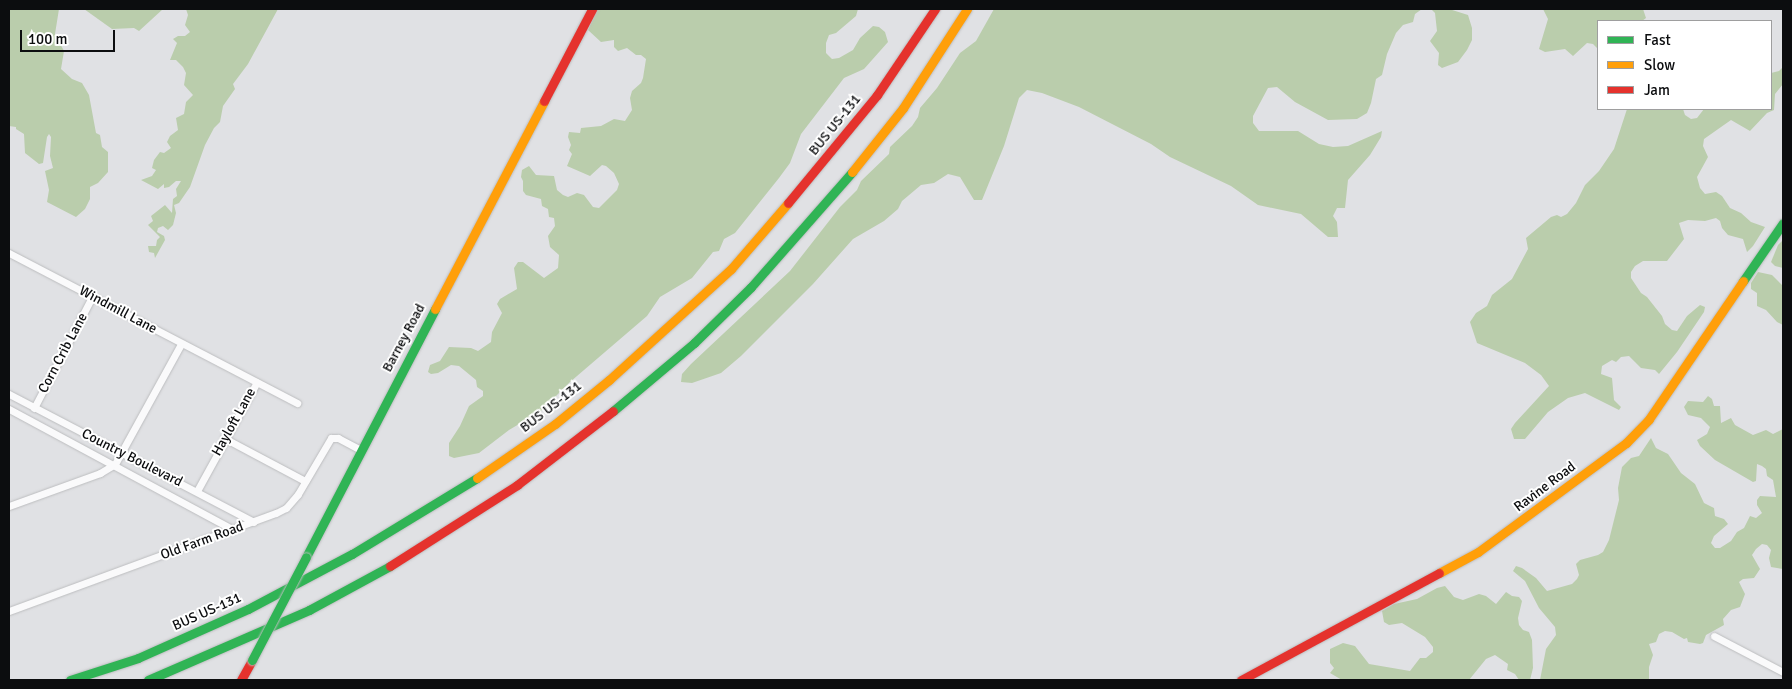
<!DOCTYPE html>
<style>
body{margin:0}
#map{position:relative;width:1792px;height:689px;overflow:hidden;background:#e0e1e4;font-family:Signika,sans-serif}
div>[style]{position:absolute}
[style*='--x']{left:calc(var(--x)*1px);top:calc(var(--y)*1px);width:calc(var(--w)*1px);rotate:calc(var(--a)*1deg)}
.green>*{inset:0;background:#bacdac}
.roads{filter:drop-shadow(0 0 1px #bcbdbf) drop-shadow(0 0 1px #bcbdbf)}
.street>*{height:7px;margin:-3.5px;padding:0 3.5px;transform-origin:3.5px;border-radius:3.5px;background:#fafafb}
.fast>*{height:9px;margin:-4.5px;padding:0 4.5px;transform-origin:4.5px;border-radius:4.5px;background:#30b455}
.slow>*{height:9px;margin:-4.5px;padding:0 4.5px;transform-origin:4.5px;border-radius:4.5px;background:#ff9f0a}
.jam>*{height:9px;margin:-4.5px;padding:0 4.5px;transform-origin:4.5px;border-radius:4.5px;background:#e5322d}
.bridges{filter:drop-shadow(0 0 1px #bcbdbf) drop-shadow(0 0 1px #bcbdbf)}
.fast-bridge>*{height:9px;margin:-4.5px;padding:0 4.5px;transform-origin:4.5px;border-radius:4.5px;background:#30b455}
span{translate:-50% -50%;white-space:nowrap;text-align:center;line-height:1.15;-webkit-text-stroke:4px #fff;paint-order:stroke}
.street-label{font-size:14px;color:#0c0d0f}
.frame{position:absolute;inset:0;border:10px solid #0c0d0f;pointer-events:none}
.legend{position:absolute;left:1597px;top:20px;width:175px;height:90px;box-sizing:border-box;background:#fff;border:1px solid #9e9e9f;margin:0;padding:6px 9px;list-style:none;font-size:15px;color:#0c0d0f}
.legend li{display:flex;align-items:center;gap:10px;height:25px}
.legend b{width:25px;border:1px solid #9e9e9f}
.scale{position:absolute;left:20px;top:30px;width:95px;height:22px;box-sizing:border-box;border:2px solid #0c0d0f;border-top:0;padding-left:6px;font-size:15px;line-height:18px;white-space:nowrap;color:#0c0d0f;-webkit-text-stroke:4px #fff;paint-order:stroke}
</style>
<div id="map">
<div class="green">
<div style="clip-path:polygon(9px 9px,59px 9px,55px 34px,64px 51px,61px 69px,72px 79px,82px 83px,89px 95px,96px 133px,100px 135px,102px 147px,108px 152px,108px 172px,98px 183px,90px 187px,90px 199px,85px 209px,76px 217px,47px 202px,49px 190px,45px 171px,53px 168px,50px 156px,51px 137px,49px 134px,47px 137px,43px 163px,39px 164px,25px 153px,24px 134px,16px 129px,16px 127px,9px 126px)"></div>
<div style="clip-path:polygon(84px 9px,163px 9px,139px 31px,134px 28px,112px 29px)"></div>
<div style="clip-path:polygon(186px 9px,278px 9px,248px 64px,233px 84px,235px 89px,223px 106px,220px 122px,214px 128px,205px 145px,190px 187px,179px 203px,174px 205px,176px 213px,173px 225px,168px 230px,163px 226px,158px 228px,157px 232px,164px 236px,165px 240px,155px 258px,154px 253px,149px 252px,148px 246px,156px 246px,157px 240px,160px 237px,148px 225px,153px 221px,151px 216px,165px 205px,172px 213px,173px 199px,177px 196px,176px 189px,181px 181px,176px 181px,169px 187px,164px 188px,164px 184px,158px 189px,141px 180px,152px 176px,156px 170px,152px 168px,154px 160px,160px 152px,164px 153px,171px 148px,167px 142px,170px 136px,178px 130px,176px 118px,184px 114px,186px 102px,193px 95px,184px 85px,186px 73px,183px 67px,176px 60px,170px 60px,177px 43px,173px 39px,178px 36px,185px 36px,190px 32px,185px 25px,188px 15px)"></div>
<div style="clip-path:polygon(597px 9px,858px 9px,856px 16px,836px 33px,829px 35px,826px 43px,826px 53px,832px 59px,839px 58px,853px 50px,860px 38px,873px 26px,879px 27px,885px 32px,888px 42px,864px 69px,844px 78px,801px 134px,790px 163px,779px 178px,735px 233px,724px 239px,719px 251px,713px 252px,692px 278px,660px 297px,647px 316px,570px 382px,541px 411px,509px 430px,479px 453px,454px 458px,449px 456px,449px 443px,460px 426px,469px 406px,483px 396px,483px 391px,477px 387px,476px 380px,459px 366px,451px 365px,438px 373px,431px 374px,428px 372px,430px 365px,440px 361px,449px 347px,471px 348px,478px 351px,491px 342px,492px 332px,502px 313px,497px 304px,500px 299px,517px 289px,514px 268px,518px 262px,523px 262px,544px 278px,558px 268px,559px 255px,550px 247px,548px 236px,555px 226px,554px 218px,549px 217px,548px 209px,542px 206px,541px 199px,526px 195px,523px 191px,523px 181px,521px 177px,522px 170px,529px 166px,536px 175px,554px 176px,557px 190px,563px 195px,568px 197px,577px 193px,584px 195px,593px 207px,599px 208px,617px 190px,619px 184px,614px 173px,606px 166px,602px 165px,590px 176px,567px 166px,572px 154px,569px 150px,571px 145px,568px 137px,569px 132px,580px 133px,581px 128px,601px 126px,614px 119px,625px 121px,632px 110px,630px 98px,632px 91px,641px 83px,643px 78px,646px 59px,641px 55px,636px 55px,627px 48px,618px 51px,614px 47px,614px 40px,601px 42px,588px 30px)"></div>
<div style="clip-path:polygon(994px 9px,1422px 9px,1415px 14px,1413px 22px,1403px 25px,1396px 33px,1387px 54px,1382px 75px,1376px 79px,1371px 103px,1367px 113px,1357px 119px,1328px 120px,1295px 102px,1277px 87px,1268px 88px,1253px 116px,1253px 123px,1259px 131px,1298px 131px,1319px 144px,1333px 147px,1348px 146px,1382px 131px,1381px 137px,1370px 155px,1348px 180px,1345px 208px,1337px 208px,1333px 216px,1337px 222px,1338px 237px,1328px 237px,1301px 214px,1258px 205px,1231px 186px,1170px 157px,1151px 144px,1079px 107px,1042px 93px,1027px 90px,1019px 98px,1004px 146px,982px 200px,974px 200px,960px 177px,948px 174px,934px 183px,921px 185px,902px 201px,898px 209px,884px 221px,853px 239px,813px 284px,741px 356px,721px 373px,692px 383px,681px 382px,682px 374px,691px 364px,790px 271px,840px 207px,857px 190px,861px 181px,889px 154px,890px 147px,912px 126px,918px 117px,920px 108px,937px 88px,960px 53px,976px 41px)"></div>
<div style="clip-path:polygon(1431px 9px,1449px 9px,1468px 15px,1472px 28px,1472px 40px,1467px 50px,1458px 62px,1442px 68px,1438px 65px,1439px 53px,1430px 41px,1437px 31px,1435px 13px)"></div>
<div style="clip-path:polygon(1543px 9px,1643px 9px,1646px 18px,1642px 21px,1598px 21px,1598px 49px,1593px 44px,1587px 43px,1573px 56px,1565px 49px,1545px 52px,1539px 49px,1548px 19px)"></div>
<div style="clip-path:polygon(1783px 67px,1783px 84px,1775px 94px,1774px 110px,1767px 113px,1750px 131px,1731px 120px,1704px 139px,1703px 146px,1708px 157px,1697px 177px,1700px 188px,1705px 194px,1716px 192px,1722px 196px,1730px 208px,1741px 213px,1751px 222px,1765px 227px,1753px 246px,1747px 252px,1743px 239px,1728px 235px,1722px 228px,1720px 221px,1716px 218px,1705px 221px,1688px 220px,1679px 223px,1684px 239px,1667px 261px,1643px 261px,1635px 266px,1631px 272px,1631px 278px,1641px 293px,1647px 297px,1662px 316px,1665px 324px,1672px 330px,1677px 331px,1687px 316px,1700px 305px,1705px 307px,1704px 312px,1677px 352px,1659px 374px,1655px 370px,1641px 368px,1629px 356px,1621px 357px,1616px 362px,1612px 360px,1602px 366px,1601px 374px,1612px 378px,1614px 400px,1621px 407px,1619px 410px,1585px 393px,1568px 398px,1548px 412px,1525px 439px,1514px 439px,1511px 429px,1515px 423px,1549px 386px,1541px 375px,1525px 363px,1477px 343px,1470px 322px,1476px 313px,1487px 306px,1492px 295px,1512px 279px,1528px 249px,1526px 238px,1551px 217px,1557px 215px,1561px 217px,1567px 214px,1576px 203px,1585px 185px,1599px 171px,1614px 149px,1627px 109px,1683px 109px,1685px 115px,1691px 119px,1697px 118px,1704px 109px,1771px 109px,1771px 73px,1779px 71px)"></div>
<div style="clip-path:polygon(1783px 240px,1783px 268px,1775px 266px,1771px 262px,1778px 245px)"></div>
<div style="clip-path:polygon(1758px 272px,1772px 275px,1783px 286px,1783px 325px,1777px 322px,1766px 310px,1757px 306px,1757px 293px,1751px 289px,1751px 283px)"></div>
<div style="clip-path:polygon(1708px 396px,1712px 399px,1714px 406px,1720px 406px,1721px 423px,1731px 418px,1735px 425px,1753px 435px,1766px 430px,1773px 434px,1783px 429px,1783px 569px,1771px 567px,1769px 558px,1771px 550px,1767px 545px,1762px 544px,1756px 549px,1752px 555px,1760px 569px,1754px 578px,1743px 579px,1739px 582px,1745px 594px,1740px 607px,1731px 610px,1723px 619px,1724px 625px,1706px 635px,1703px 643px,1700px 644px,1688px 642px,1687px 638px,1684px 639px,1672px 632px,1665px 631px,1659px 634px,1656px 642px,1649px 644px,1653px 655px,1649px 667px,1649px 680px,1540px 680px,1546px 649px,1556px 635px,1555px 627px,1539px 608px,1525px 581px,1513px 571px,1516px 566px,1522px 568px,1536px 578px,1547px 591px,1572px 584px,1577px 579px,1579px 575px,1576px 564px,1580px 560px,1598px 555px,1603px 552px,1609px 540px,1619px 500px,1618px 488px,1622px 467px,1631px 458px,1639px 456px,1651px 438px,1656px 448px,1668px 454px,1681px 473px,1695px 484px,1704px 503px,1714px 508px,1715px 516px,1724px 519px,1728px 524px,1714px 536px,1711px 543px,1715px 548px,1720px 548px,1731px 541px,1737px 532px,1744px 528px,1750px 516px,1756px 518px,1762px 513px,1757px 505px,1757px 500px,1760px 496px,1776px 497px,1773px 480px,1767px 476px,1766px 469px,1762px 466px,1757px 464px,1756px 481px,1753px 482px,1715px 460px,1700px 446px,1697px 440px,1707px 434px,1710px 427px,1701px 418px,1688px 415px,1684px 407px,1688px 401px,1703px 402px)"></div>
<div style="clip-path:polygon(1445px 586px,1454px 597px,1463px 600px,1479px 594px,1486px 596px,1496px 604px,1506px 592px,1512px 596px,1519px 597px,1522px 601px,1518px 618px,1519px 625px,1523px 630px,1529px 632px,1532px 640px,1533px 668px,1530px 680px,1519px 680px,1515px 674px,1507px 670px,1508px 664px,1495px 655px,1486px 659px,1469px 680px,1342px 680px,1330px 673px,1334px 668px,1330px 663px,1330px 649px,1343px 643px,1355px 646px,1369px 664px,1410px 671px,1420px 658px,1426px 658px,1433px 652px,1433px 647px,1425px 637px,1402px 623px,1389px 625px,1384px 622px,1382px 611px,1394px 604px,1417px 599px,1437px 588px)"></div>
</div>
<div class="roads">
<div class="street">
<div style="--x:9;--y:253;--w:325;--a:27.5"></div>
<div style="--x:9;--y:394;--w:276;--a:27.6"></div>
<div style="--x:34;--y:408;--w:125;--a:-62.4"></div>
<div style="--x:9;--y:409;--w:255;--a:28.3"></div>
<div style="--x:224;--y:438;--w:92;--a:28"></div>
<div style="--x:197;--y:491;--w:124;--a:-61.2"></div>
<div style="--x:9;--y:506;--w:97;--a:-19.9"></div>
<div style="--x:100;--y:473;--w:17;--a:-31"></div>
<div style="--x:115;--y:464;--w:137;--a:-61.2"></div>
<div style="--x:9;--y:611;--w:284;--a:-20.2"></div>
<div style="--x:276;--y:513;--w:11;--a:-27"></div>
<div style="--x:286;--y:508;--w:18;--a:-49"></div>
<div style="--x:298;--y:494;--w:65;--a:-59.5"></div>
<div style="--x:331;--y:438;--w:7;--a:0"></div>
<div style="--x:338;--y:438;--w:26;--a:28"></div>
<div style="--x:1714;--y:636;--w:78;--a:27.6"></div>
</div>
<div class="fast">
<div style="--x:1743;--y:281;--w:70;--a:-55.4"></div>
<div style="--x:613;--y:411;--w:106;--a:-40"></div>
<div style="--x:694;--y:343;--w:80;--a:-44.5"></div>
<div style="--x:751;--y:287;--w:153;--a:-48.7"></div>
<div style="--x:306;--y:557;--w:280;--a:-62.5"></div>
<div style="--x:70;--y:680;--w:71;--a:-17.9"></div>
<div style="--x:138;--y:658;--w:120;--a:-24"></div>
<div style="--x:248;--y:609;--w:118;--a:-27.9"></div>
<div style="--x:352;--y:554;--w:146;--a:-31.3"></div>
<div style="--x:148;--y:680;--w:176;--a:-23.5"></div>
<div style="--x:309;--y:610;--w:92;--a:-28.5"></div>
</div>
<div class="slow">
<div style="--x:852;--y:172;--w:82;--a:-51.4"></div>
<div style="--x:903;--y:108;--w:118;--a:-57.1"></div>
<div style="--x:435;--y:309;--w:235;--a:-62.3"></div>
<div style="--x:477;--y:478;--w:95;--a:-34.7"></div>
<div style="--x:555;--y:424;--w:70;--a:-39.2"></div>
<div style="--x:609;--y:380;--w:165;--a:-42.3"></div>
<div style="--x:731;--y:269;--w:87;--a:-49.2"></div>
<div style="--x:1439;--y:573;--w:44;--a:-28.3"></div>
<div style="--x:1478;--y:552;--w:184;--a:-36.4"></div>
<div style="--x:1626;--y:443;--w:33;--a:-46"></div>
<div style="--x:1649;--y:419;--w:167;--a:-55.7"></div>
</div>
<div class="jam">
<div style="--x:544;--y:101;--w:104;--a:-62.4"></div>
<div style="--x:788;--y:203;--w:140;--a:-50.5"></div>
<div style="--x:877;--y:95;--w:104;--a:-56"></div>
<div style="--x:390;--y:566;--w:151;--a:-32.5"></div>
<div style="--x:517;--y:485;--w:121;--a:-37.6"></div>
<div style="--x:241;--y:680;--w:23;--a:-61"></div>
<div style="--x:1241;--y:680;--w:225;--a:-28.4"></div>
</div>
</div>
<div class="bridges">
<div class="fast-bridge">
<div style="--x:252;--y:660;--w:116;--a:-62.3"></div>
</div>
</div>
<div class="street-label">
<span style="left:835px;top:125px;rotate:-51deg">BUS US-131</span>
<span style="left:118px;top:310px;rotate:28deg">Windmill Lane</span>
<span style="left:404px;top:338px;rotate:-62deg">Barney Road</span>
<span style="left:63px;top:353px;rotate:-62deg">Corn Crib Lane</span>
<span style="left:551px;top:407px;rotate:-38deg">BUS US-131</span>
<span style="left:234px;top:422px;rotate:-61deg">Hayloft Lane</span>
<span style="left:132px;top:458px;rotate:27deg">Country Boulevard</span>
<span style="left:1545px;top:487px;rotate:-37deg">Ravine Road</span>
<span style="left:202px;top:541px;rotate:-20deg">Old Farm Road</span>
<span style="left:207px;top:612px;rotate:-24deg">BUS US-131</span>
</div>
<div class="frame"></div>
<ul class="legend">
<li><b style="height:6px;background:#30b455"></b>Fast</li>
<li><b style="height:6px;background:#ff9f0a"></b>Slow</li>
<li><b style="height:6px;background:#e5322d"></b>Jam</li>
</ul>
<div class="scale">100 m</div>
</div>
